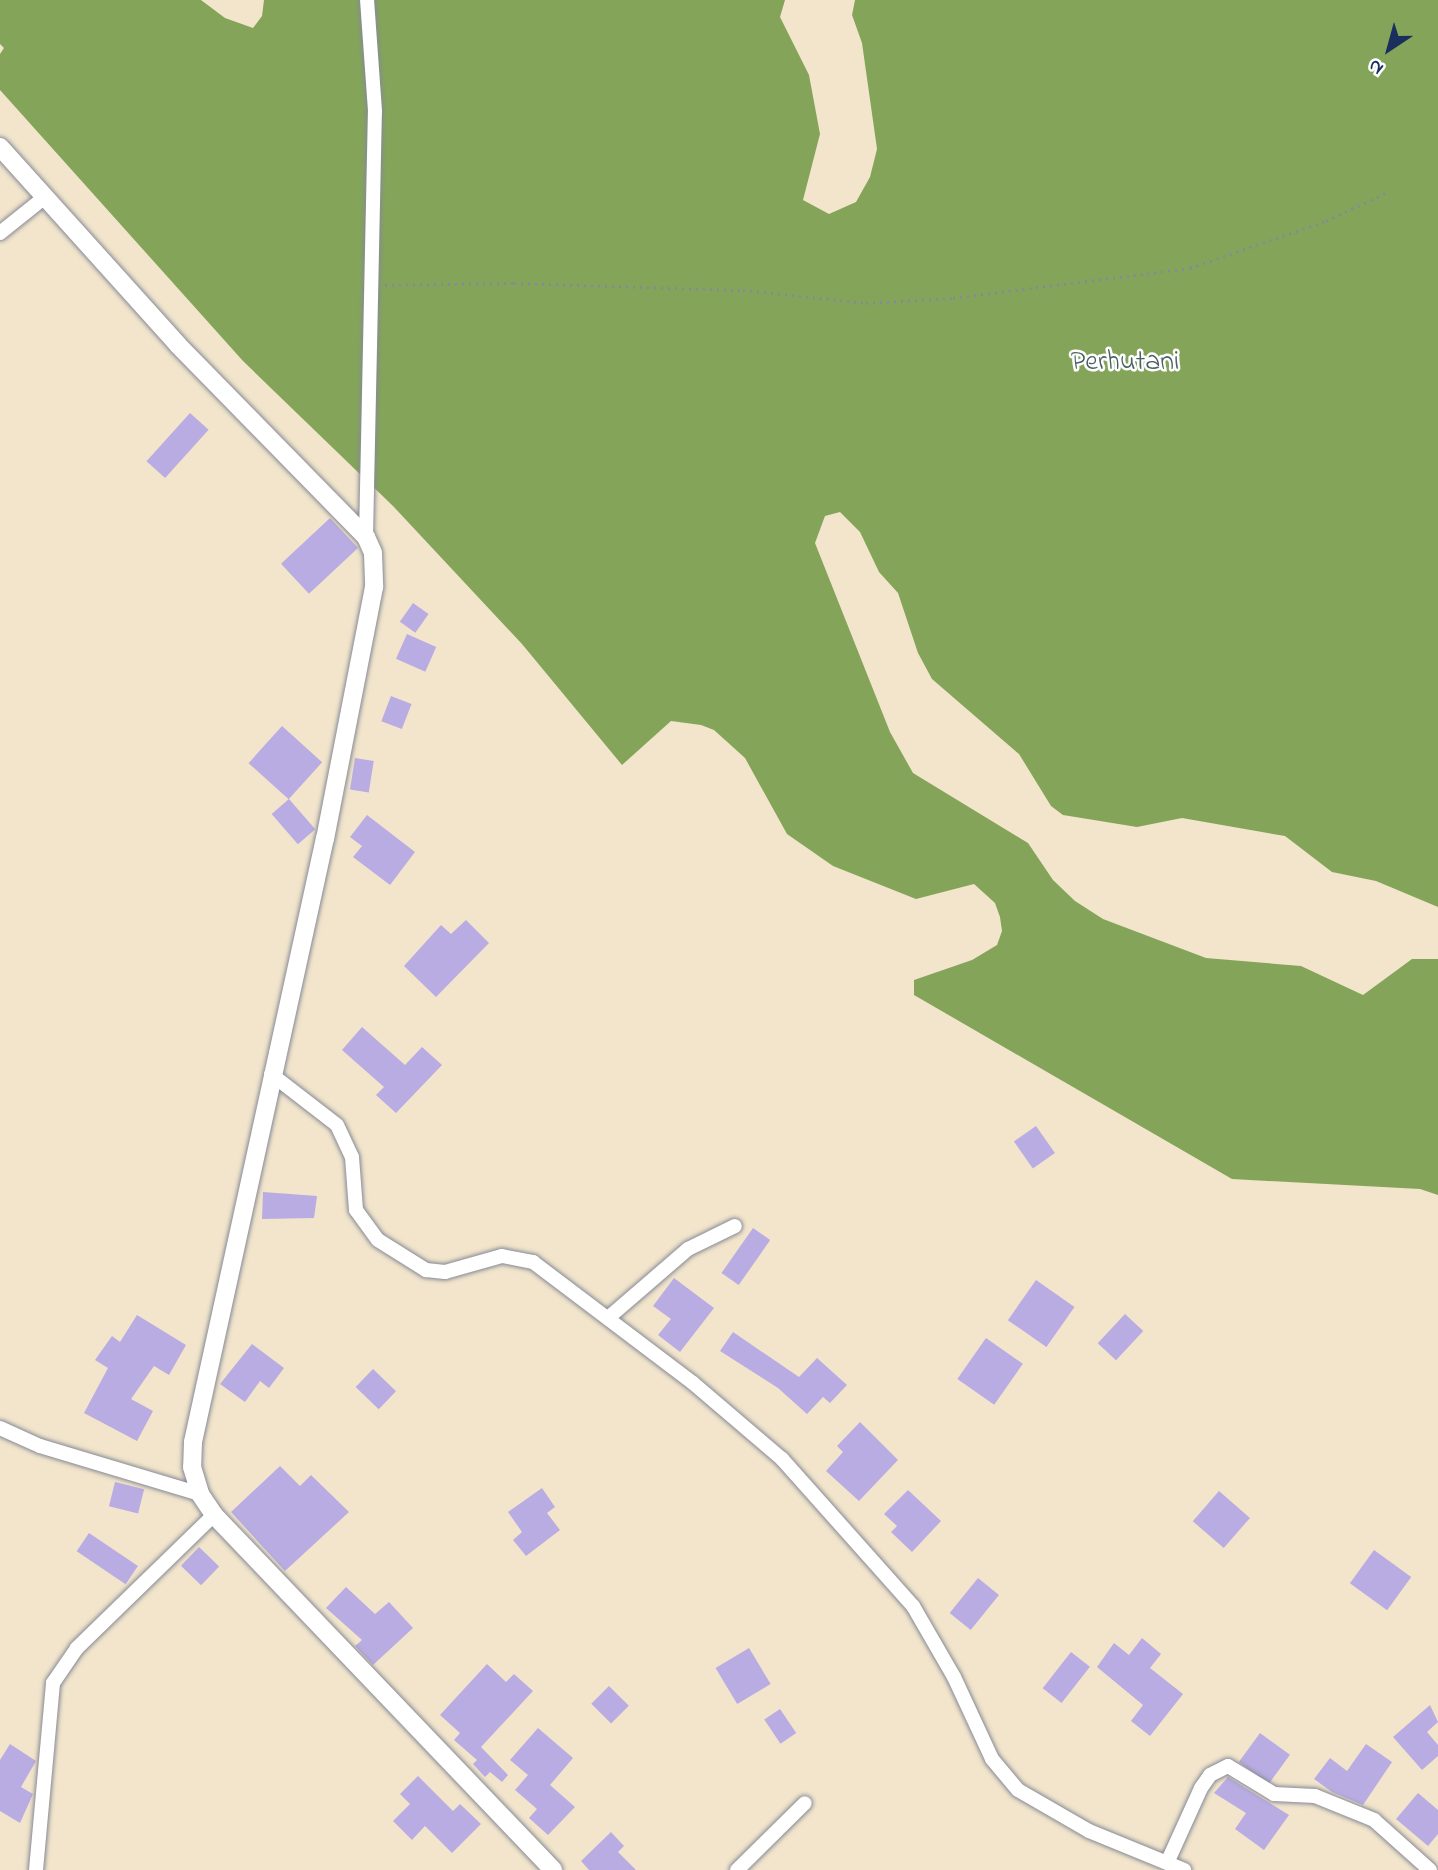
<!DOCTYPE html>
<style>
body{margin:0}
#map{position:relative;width:1438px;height:1870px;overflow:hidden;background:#f2e5cc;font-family:"Indie Flower",sans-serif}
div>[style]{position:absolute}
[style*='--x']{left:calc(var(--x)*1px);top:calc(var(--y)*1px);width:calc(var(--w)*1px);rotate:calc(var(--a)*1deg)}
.forest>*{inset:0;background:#84a559}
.building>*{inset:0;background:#b9ace2;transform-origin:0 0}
.path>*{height:2.5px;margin-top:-1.25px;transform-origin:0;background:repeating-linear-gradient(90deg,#868a95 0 2px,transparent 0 7px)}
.roads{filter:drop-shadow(0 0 2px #868a95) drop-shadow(0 0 2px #868a95)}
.minor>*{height:14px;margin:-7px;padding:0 7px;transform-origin:7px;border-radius:7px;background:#fff}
.tertiary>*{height:18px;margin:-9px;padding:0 9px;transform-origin:9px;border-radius:9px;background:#fff}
span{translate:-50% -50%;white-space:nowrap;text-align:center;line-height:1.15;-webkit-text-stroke:5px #fff;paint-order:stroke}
.park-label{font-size:28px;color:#4b6160}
.north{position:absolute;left:1354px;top:14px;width:70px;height:70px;-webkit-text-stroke:5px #fff;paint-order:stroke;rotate:216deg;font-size:19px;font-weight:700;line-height:28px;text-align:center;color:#1b2f5e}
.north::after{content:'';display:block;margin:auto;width:24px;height:32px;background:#1b2f5e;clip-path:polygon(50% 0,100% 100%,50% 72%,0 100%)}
</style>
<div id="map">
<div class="forest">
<div style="clip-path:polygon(0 0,201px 0,225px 18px,253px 28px,262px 16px,264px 0,785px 0,780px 17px,809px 75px,820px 134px,803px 200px,829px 214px,856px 202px,870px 177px,877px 149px,862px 43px,852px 15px,855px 0,1438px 0,1438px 907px,1376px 881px,1332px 872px,1285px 836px,1182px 818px,1137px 827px,1063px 815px,1051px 806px,1019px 754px,932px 679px,918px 653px,898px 593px,879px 572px,860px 532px,840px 512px,825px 516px,815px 543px,890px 732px,913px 773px,1028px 843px,1053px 880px,1075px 901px,1103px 919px,1206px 958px,1301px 966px,1363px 995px,1412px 959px,1438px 959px,1438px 1195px,1420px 1189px,1232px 1179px,914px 995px,914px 980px,972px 960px,997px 945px,1002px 931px,1000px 917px,995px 903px,974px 884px,916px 899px,833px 866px,787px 834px,745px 758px,714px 730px,701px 725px,671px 721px,622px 765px,522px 644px,393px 506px,243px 361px,0 90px,0 54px,4px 48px,0 44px)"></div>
</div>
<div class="building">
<div style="left:190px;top:413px;width:25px;height:65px;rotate:42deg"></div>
<div style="left:330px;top:518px;width:41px;height:67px;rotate:47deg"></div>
<div style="left:413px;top:603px;width:19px;height:23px;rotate:35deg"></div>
<div style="left:407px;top:634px;width:32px;height:27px;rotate:24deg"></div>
<div style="left:391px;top:696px;width:22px;height:27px;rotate:21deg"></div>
<div style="left:282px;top:726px;width:54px;height:50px;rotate:42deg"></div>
<div style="left:355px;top:758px;width:19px;height:32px;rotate:9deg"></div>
<div style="left:289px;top:799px;width:40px;height:23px;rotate:49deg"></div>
<div style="clip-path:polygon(367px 815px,415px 852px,390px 885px,353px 857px,362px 846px,350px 837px)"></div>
<div style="clip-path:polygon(466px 920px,489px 943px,436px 997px,404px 966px,441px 925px,451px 934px)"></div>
<div style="clip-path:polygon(362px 1027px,405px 1065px,422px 1047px,442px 1065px,396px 1113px,376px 1095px,384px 1087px,342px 1050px)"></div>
<div style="left:1036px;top:1126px;width:33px;height:27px;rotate:55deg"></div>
<div style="clip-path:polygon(263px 1192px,317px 1196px,314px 1218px,262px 1219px)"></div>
<div style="left:753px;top:1228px;width:21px;height:55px;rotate:35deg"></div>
<div style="clip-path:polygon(674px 1278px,714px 1308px,680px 1352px,658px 1335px,671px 1319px,653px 1306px)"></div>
<div style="left:1036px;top:1280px;width:47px;height:49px;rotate:35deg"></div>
<div style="left:1125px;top:1314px;width:25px;height:40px;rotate:43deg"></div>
<div style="clip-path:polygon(137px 1315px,186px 1345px,169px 1375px,154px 1366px,131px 1399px,153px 1411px,137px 1441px,84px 1413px,108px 1368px,95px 1360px,112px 1336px,120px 1342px)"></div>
<div style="clip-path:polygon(733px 1332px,799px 1377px,817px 1358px,847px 1385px,830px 1403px,823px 1397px,807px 1414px,778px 1388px,720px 1351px)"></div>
<div style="left:986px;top:1338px;width:45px;height:50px;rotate:35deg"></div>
<div style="clip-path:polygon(252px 1344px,284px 1368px,269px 1388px,260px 1381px,245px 1402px,220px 1384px)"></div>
<div style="left:373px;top:1369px;width:32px;height:25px;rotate:44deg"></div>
<div style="clip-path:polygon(860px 1422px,898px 1460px,859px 1501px,826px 1471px,843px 1452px,837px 1446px)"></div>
<div style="clip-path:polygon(280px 1466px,300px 1486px,311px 1475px,349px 1512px,285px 1571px,231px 1512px)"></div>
<div style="left:115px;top:1482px;width:30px;height:25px;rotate:14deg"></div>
<div style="clip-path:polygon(542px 1488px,555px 1507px,547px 1513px,560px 1530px,526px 1556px,513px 1540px,522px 1532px,508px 1512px)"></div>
<div style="clip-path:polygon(908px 1490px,941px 1521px,912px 1552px,891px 1532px,897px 1526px,884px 1514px)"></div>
<div style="left:1219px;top:1491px;width:41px;height:40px;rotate:41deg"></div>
<div style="left:89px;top:1533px;width:59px;height:22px;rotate:34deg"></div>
<div style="left:199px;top:1547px;width:28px;height:26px;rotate:44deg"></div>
<div style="left:1374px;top:1550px;width:46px;height:41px;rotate:36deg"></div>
<div style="left:978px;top:1578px;width:27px;height:45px;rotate:39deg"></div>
<div style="clip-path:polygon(346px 1587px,375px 1614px,389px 1602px,413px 1628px,373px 1665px,355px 1646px,362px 1640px,326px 1608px)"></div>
<div style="clip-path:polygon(1142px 1638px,1161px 1654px,1150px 1668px,1183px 1694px,1150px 1736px,1131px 1721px,1143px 1705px,1097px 1667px,1114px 1643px,1129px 1655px)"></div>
<div style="left:749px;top:1648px;width:42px;height:39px;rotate:59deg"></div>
<div style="left:1071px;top:1652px;width:24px;height:46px;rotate:38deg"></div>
<div style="clip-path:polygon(487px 1664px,506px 1682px,514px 1674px,533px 1691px,481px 1747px,508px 1775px,502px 1782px,490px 1772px,485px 1777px,473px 1764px,477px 1760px,454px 1740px,460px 1733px,440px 1715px)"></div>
<div style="left:609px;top:1686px;width:28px;height:25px;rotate:45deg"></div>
<div style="clip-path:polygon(1430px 1705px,1438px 1722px,1427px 1732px,1438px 1745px,1438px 1756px,1422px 1770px,1393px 1737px)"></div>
<div style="left:780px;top:1709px;width:29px;height:19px;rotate:56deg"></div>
<div style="clip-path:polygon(538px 1728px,573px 1758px,550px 1785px,575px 1807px,548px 1835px,529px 1818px,537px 1809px,515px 1790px,528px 1775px,510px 1760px)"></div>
<div style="left:1260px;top:1733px;width:37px;height:36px;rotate:36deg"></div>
<div style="clip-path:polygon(10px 1744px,36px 1761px,21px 1787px,33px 1794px,20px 1823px,0 1811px,0 1760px)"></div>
<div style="clip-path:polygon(1366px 1744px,1392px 1762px,1363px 1805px,1332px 1792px,1314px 1779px,1330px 1758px,1347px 1771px)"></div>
<div style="clip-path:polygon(418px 1776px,453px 1811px,460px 1804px,481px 1824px,452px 1853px,425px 1826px,412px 1840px,393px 1821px,410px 1804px,400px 1794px)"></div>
<div style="clip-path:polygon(1228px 1777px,1289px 1815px,1264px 1850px,1235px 1829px,1246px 1813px,1214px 1793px)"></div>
<div style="clip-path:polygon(1418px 1793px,1438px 1810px,1438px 1834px,1428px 1846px,1396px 1819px)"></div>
<div style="clip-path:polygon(611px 1832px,624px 1846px,618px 1852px,636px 1870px,589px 1870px,581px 1861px)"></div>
</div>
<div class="path">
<div style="--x:385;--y:285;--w:129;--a:-0.9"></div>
<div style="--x:514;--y:283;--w:229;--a:1.8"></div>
<div style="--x:743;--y:290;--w:124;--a:6"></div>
<div style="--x:866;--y:303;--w:87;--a:-3.3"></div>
<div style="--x:953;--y:298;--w:239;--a:-7.2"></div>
<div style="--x:1190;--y:268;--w:144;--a:-19.1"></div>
<div style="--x:1326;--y:221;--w:68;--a:-25.1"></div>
</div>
<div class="roads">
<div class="minor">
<div style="--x:0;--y:233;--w:58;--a:-38.7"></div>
<div style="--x:366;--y:537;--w:426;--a:-88.8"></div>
<div style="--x:375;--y:111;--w:111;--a:-94.1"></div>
<div style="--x:271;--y:1074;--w:83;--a:37.7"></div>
<div style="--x:337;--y:1125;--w:35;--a:65"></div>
<div style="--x:352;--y:1157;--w:53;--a:85.7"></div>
<div style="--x:356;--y:1210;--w:37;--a:54"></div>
<div style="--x:378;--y:1240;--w:57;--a:32"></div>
<div style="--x:426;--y:1270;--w:19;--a:6"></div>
<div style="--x:445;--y:1272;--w:59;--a:-15.7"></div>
<div style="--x:502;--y:1256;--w:32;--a:11"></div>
<div style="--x:533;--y:1262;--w:201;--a:37.1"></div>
<div style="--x:693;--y:1383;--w:117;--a:40.5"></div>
<div style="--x:782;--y:1459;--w:197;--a:48.3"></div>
<div style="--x:913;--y:1606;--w:82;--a:60"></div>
<div style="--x:954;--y:1677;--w:90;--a:65.1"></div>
<div style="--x:992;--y:1759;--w:40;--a:50"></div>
<div style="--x:1018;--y:1790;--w:82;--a:30"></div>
<div style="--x:1089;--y:1831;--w:103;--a:22.3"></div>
<div style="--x:608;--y:1318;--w:106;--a:-40.8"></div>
<div style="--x:688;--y:1249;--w:52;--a:-26.1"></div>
<div style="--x:0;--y:1428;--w:44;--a:24.2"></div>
<div style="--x:40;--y:1446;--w:167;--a:16.7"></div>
<div style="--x:1167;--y:1863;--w:82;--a:-65.6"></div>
<div style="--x:1201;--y:1788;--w:16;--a:-55"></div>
<div style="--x:1210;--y:1775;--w:20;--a:-27"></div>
<div style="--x:1228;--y:1766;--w:54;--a:31.3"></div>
<div style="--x:1274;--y:1794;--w:41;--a:2.8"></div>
<div style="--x:1315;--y:1796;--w:64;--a:22.1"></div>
<div style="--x:1374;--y:1820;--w:75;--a:41.8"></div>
<div style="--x:36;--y:1870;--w:188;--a:-84.8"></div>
<div style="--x:53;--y:1683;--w:42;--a:-55.6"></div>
<div style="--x:77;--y:1648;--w:191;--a:-44.2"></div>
<div style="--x:737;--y:1870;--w:95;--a:-44.6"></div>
</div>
<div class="tertiary">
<div style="--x:0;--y:147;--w:266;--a:48"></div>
<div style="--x:178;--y:345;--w:269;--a:45.6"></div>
<div style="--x:366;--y:537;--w:17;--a:66"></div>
<div style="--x:373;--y:553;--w:34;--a:88"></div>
<div style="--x:374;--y:587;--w:256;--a:101"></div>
<div style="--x:325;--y:838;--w:618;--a:102.33"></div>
<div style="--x:193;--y:1442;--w:25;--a:92"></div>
<div style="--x:192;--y:1467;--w:28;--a:73"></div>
<div style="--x:200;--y:1494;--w:25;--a:56"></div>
<div style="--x:214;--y:1515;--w:491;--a:46.3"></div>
</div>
</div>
<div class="park-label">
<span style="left:1125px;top:363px">Perhutani</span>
</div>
<div class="north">N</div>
</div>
